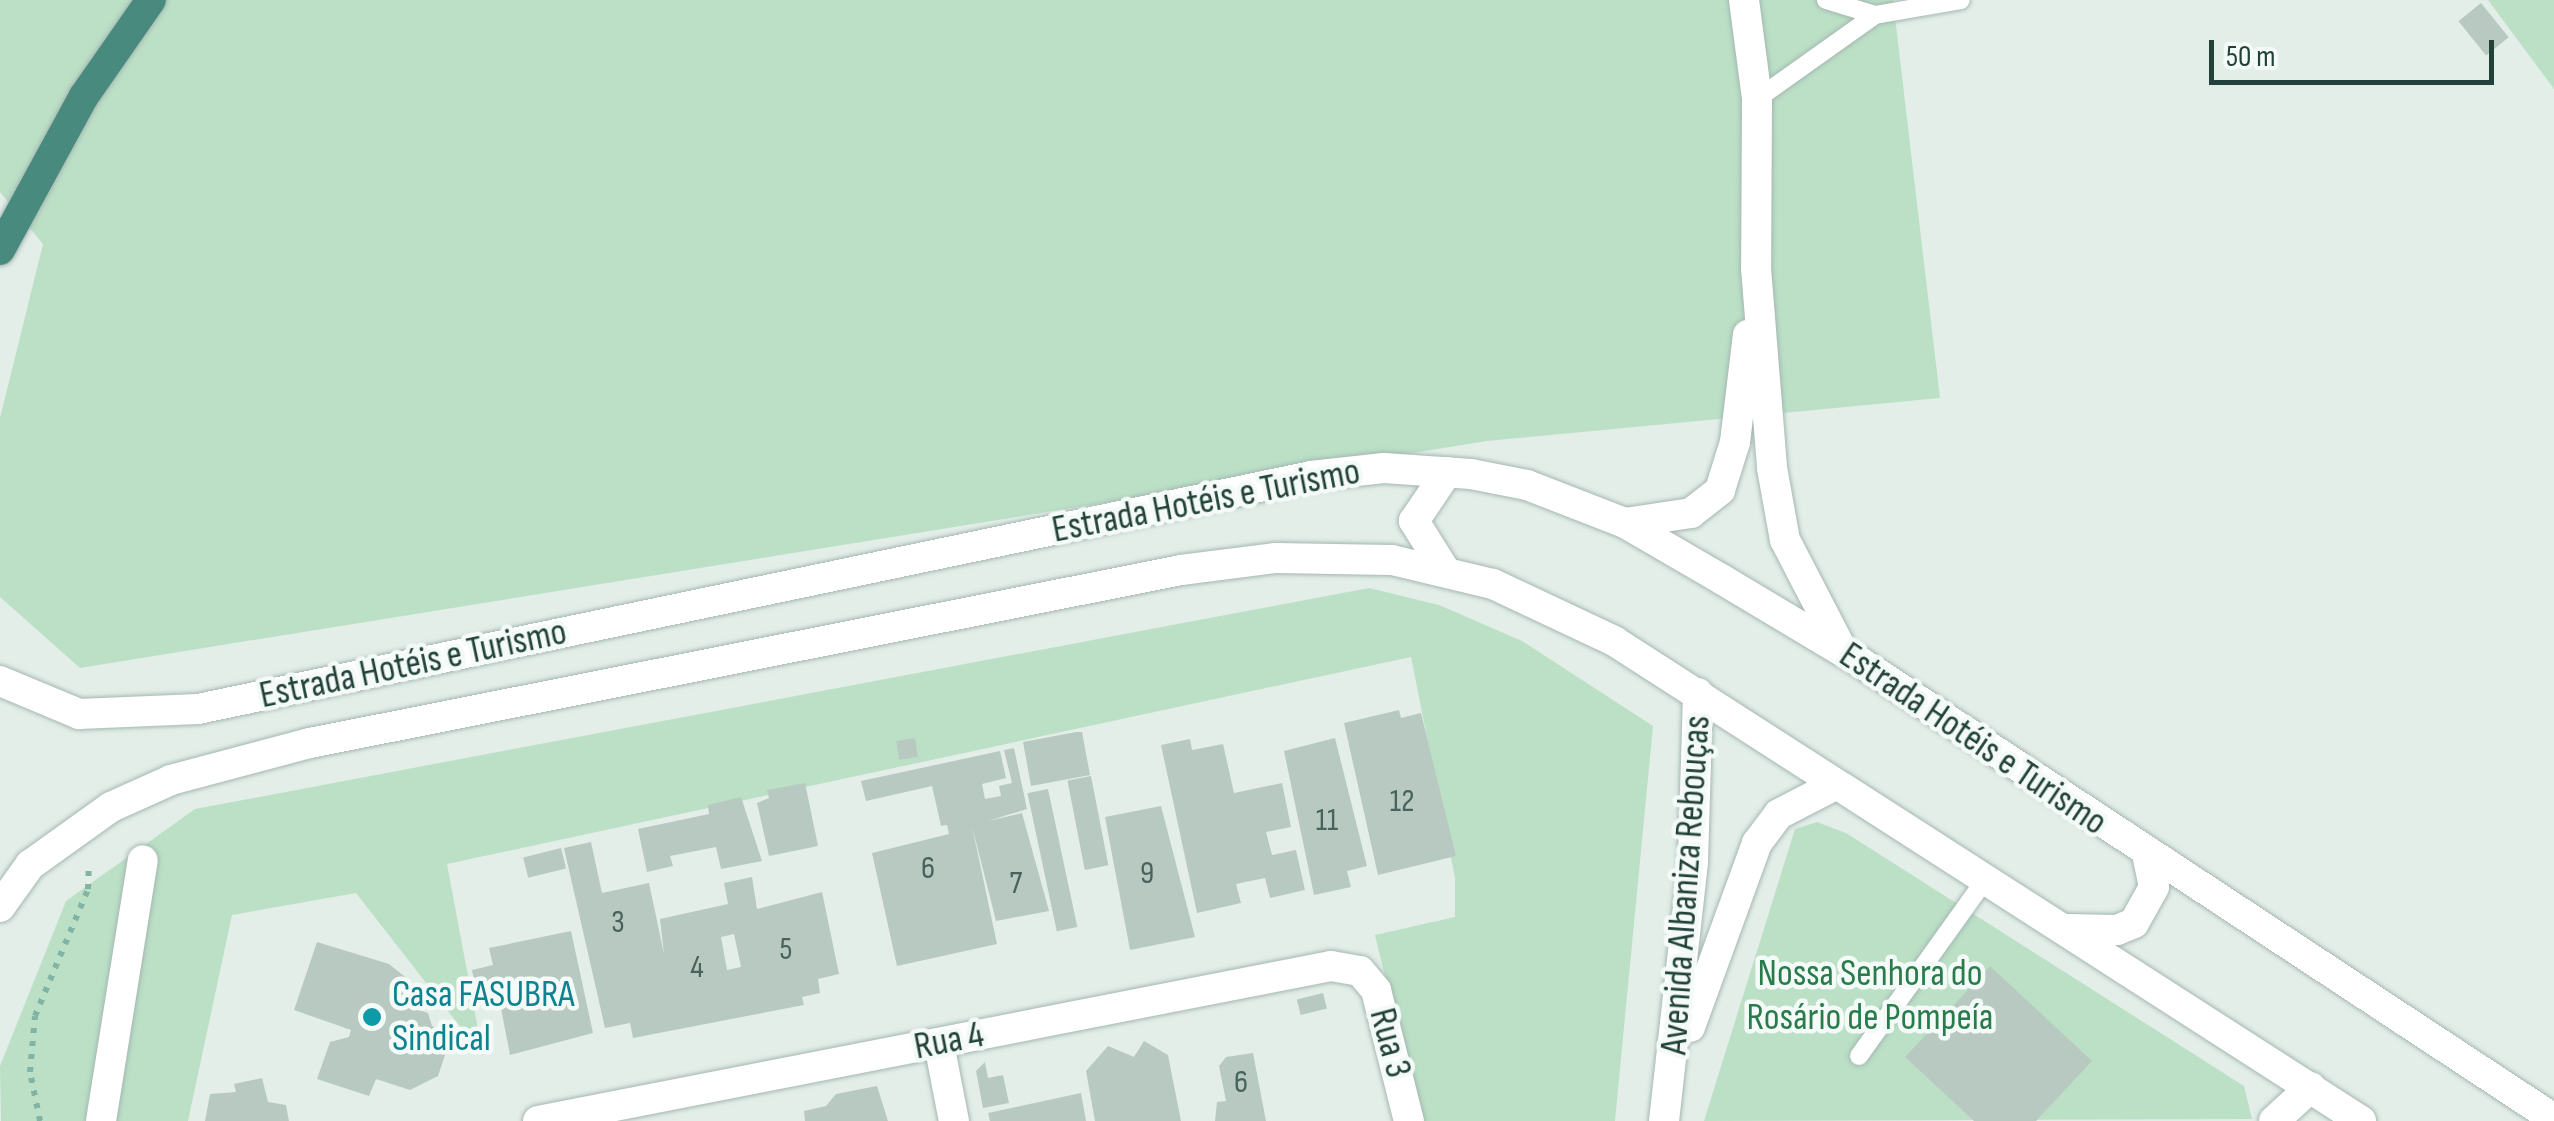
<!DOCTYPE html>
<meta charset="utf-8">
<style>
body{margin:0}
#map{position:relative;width:2554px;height:1121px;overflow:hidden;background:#e3eee9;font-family:"Sofia Sans Condensed",sans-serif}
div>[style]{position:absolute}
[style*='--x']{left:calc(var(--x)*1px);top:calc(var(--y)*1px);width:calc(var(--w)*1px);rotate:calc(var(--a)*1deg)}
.green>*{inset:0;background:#bbe0c6}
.building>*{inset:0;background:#b8c9c2;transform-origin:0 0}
.path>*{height:6px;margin-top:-3px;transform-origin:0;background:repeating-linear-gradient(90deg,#81b4a5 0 5px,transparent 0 13px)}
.roads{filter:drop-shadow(0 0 2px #a5b7b1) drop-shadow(0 0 2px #a5b7b1)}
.service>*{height:18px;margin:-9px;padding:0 9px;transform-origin:9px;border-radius:9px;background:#fff}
.minor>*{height:30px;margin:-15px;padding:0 15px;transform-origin:15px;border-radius:15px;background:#fff}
.tertiary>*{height:30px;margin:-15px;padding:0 15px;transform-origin:15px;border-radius:15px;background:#fff}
.secondary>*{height:30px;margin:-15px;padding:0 15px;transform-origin:15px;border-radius:15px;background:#fff}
.trunk>*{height:30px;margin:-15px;padding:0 15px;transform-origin:15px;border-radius:15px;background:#488a7d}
.dots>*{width:28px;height:28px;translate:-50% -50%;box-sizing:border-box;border:5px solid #f4faf7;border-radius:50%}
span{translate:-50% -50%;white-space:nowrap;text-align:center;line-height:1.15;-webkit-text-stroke:9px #f4faf7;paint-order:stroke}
.number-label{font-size:32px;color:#47635b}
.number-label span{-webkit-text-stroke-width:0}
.street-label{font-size:38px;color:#214139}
.park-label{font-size:38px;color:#287b4a}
.culture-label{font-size:38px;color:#0d838f}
.left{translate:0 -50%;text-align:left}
.scale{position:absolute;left:2209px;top:40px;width:285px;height:45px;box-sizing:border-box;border:5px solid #214139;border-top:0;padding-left:12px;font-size:30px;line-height:35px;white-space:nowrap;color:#214139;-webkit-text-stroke:8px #f4faf7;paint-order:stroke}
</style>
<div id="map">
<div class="green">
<div style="clip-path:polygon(0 0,1893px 0,1940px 398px,1487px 441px,80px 668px,0 597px,0 418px,43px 244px,0 192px)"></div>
<div style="clip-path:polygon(2488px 0,2554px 0,2554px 89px)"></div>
<div style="clip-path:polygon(1369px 588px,1439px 605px,1522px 641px,1653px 726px,1615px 1121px,1420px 1121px,1375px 935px,1455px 917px,1455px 878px,1411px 657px,447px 864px,483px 1056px,356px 893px,232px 915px,188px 1121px,1px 1121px,0 1066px,66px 901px,195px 809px)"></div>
<div style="clip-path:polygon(1817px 822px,1846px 833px,2244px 1086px,2252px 1119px,1704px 1121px,1795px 829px)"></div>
</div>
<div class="building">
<div style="left:2481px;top:3px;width:44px;height:29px;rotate:51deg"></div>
<div style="clip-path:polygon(1399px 710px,1401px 718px,1421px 713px,1456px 856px,1378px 875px,1344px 723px)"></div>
<div style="clip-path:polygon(1076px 732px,1082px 732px,1090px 775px,1031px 786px,1023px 742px)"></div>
<div style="left:915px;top:738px;width:19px;height:19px;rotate:81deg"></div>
<div style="clip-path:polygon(1335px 738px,1367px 866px,1347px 871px,1351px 887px,1314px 895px,1284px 751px)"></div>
<div style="clip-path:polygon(1190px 739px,1192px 750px,1223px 744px,1234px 793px,1282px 783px,1291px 827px,1266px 832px,1272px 855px,1296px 850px,1305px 890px,1270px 898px,1265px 878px,1236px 884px,1241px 903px,1197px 913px,1161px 745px)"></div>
<div style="clip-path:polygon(1014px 748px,1027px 809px,988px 821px,1022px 813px,1049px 911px,996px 921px,972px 826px,997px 944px,897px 966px,872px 853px,949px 834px,947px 825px,941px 826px,932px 786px,866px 801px,861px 781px,1000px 751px,1006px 778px,982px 784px,985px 799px,1001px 796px,999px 786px,1012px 783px,1004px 750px)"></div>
<div style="left:1091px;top:776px;width:91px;height:24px;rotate:79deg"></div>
<div style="clip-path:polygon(805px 783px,818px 846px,769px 856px,757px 803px,769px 798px,767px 790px)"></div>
<div style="left:1048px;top:789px;width:141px;height:21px;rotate:78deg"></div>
<div style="clip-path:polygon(741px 797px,762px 861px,721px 869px,716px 847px,670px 856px,673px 866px,647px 872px,638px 829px,709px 814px,708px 805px)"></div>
<div style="clip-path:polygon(1161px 806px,1195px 937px,1130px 950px,1105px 817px)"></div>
<div style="clip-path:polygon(evenodd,591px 842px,602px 893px,649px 883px,664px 954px,660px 919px,728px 904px,724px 883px,752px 877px,757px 909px,822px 892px,839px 974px,818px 979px,820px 993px,802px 997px,804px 1005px,633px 1038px,630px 1023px,605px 1028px,564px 848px,591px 842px,734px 934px,741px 967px,727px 970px,721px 937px,734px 934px)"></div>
<div style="left:561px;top:848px;width:21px;height:39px;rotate:76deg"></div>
<div style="clip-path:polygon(571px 931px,593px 1033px,510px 1055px,498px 993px,477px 997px,472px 970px,493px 965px,489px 948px)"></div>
<div style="clip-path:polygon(317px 942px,389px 964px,409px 980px,417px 996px,413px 1008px,428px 1013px,432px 1026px,452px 1034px,438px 1076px,410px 1090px,376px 1079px,369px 1096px,317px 1079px,330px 1042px,349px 1037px,351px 1030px,294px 1010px)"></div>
<div style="clip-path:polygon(1990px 966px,2092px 1061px,2036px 1121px,1974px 1121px,1905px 1057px)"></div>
<div style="left:1323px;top:993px;width:16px;height:27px;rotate:76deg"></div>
<div style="clip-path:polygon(1144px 1041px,1168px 1055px,1181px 1121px,1095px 1121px,1086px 1071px,1108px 1046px,1134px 1057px)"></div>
<div style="clip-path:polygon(1253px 1053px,1266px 1121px,1215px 1121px,1217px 1102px,1226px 1101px,1219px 1066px,1226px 1057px)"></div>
<div style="clip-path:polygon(985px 1062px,988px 1078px,1003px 1075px,1009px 1103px,983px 1108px,976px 1071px)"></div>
<div style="clip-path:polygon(262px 1078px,268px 1102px,286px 1105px,289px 1121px,205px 1121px,210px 1094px,236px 1092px,234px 1084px)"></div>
<div style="clip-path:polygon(877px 1086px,888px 1121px,805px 1121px,804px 1111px,826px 1106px,836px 1094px)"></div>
<div style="clip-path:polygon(1081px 1093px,1086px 1121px,990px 1121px,988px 1113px)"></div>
</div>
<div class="path">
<div style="--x:40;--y:1121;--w:50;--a:-101.5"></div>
<div style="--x:30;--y:1072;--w:56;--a:-84.9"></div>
<div style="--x:35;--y:1016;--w:138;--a:-67.3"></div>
<div style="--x:88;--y:889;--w:24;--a:-88"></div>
</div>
<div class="roads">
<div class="service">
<div style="--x:1826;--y:0;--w:51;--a:17"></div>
<div style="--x:1757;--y:99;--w:145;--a:-35.4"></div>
<div style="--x:1875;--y:15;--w:87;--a:-9.9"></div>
<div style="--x:1859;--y:1056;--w:216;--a:-54.4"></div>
</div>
<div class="minor">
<div style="--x:939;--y:1044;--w:78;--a:79"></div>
<div style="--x:101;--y:1121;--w:264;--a:-80.9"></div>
<div style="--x:538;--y:1121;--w:808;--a:-11.06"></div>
<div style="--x:1331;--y:966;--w:29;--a:10"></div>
<div style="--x:1360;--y:971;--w:25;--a:50"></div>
<div style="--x:1376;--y:990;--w:135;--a:75.9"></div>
<div style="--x:2274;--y:1121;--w:50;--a:-42.6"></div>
</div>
<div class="tertiary">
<div style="--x:1690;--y:1027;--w:196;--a:-70"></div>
<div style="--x:1757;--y:843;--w:36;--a:-53"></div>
<div style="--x:1779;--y:814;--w:63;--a:-27.4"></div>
<div style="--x:1664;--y:1121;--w:261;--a:-83.6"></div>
<div style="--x:1693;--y:862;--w:169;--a:-88.3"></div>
</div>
<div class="secondary">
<div style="--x:1744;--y:0;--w:100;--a:82.5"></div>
<div style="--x:1757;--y:99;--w:169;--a:90.3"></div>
<div style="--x:1756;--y:268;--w:201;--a:85.4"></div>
<div style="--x:1772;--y:468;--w:73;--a:79.8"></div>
<div style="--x:1785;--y:540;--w:122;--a:62.6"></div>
<div style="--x:1625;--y:523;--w:67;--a:-8.6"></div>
<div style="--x:1691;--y:513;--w:37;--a:-38"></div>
<div style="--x:1720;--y:490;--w:50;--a:-72.6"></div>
<div style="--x:1735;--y:442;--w:108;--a:-83.1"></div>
<div style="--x:1444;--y:569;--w:57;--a:-122"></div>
<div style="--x:1414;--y:521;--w:59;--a:-56"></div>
<div style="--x:0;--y:681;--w:86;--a:22.7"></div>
<div style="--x:79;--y:714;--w:119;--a:-2.4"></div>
<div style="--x:198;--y:709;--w:1137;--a:-11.82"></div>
<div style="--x:1311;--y:476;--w:73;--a:-6.3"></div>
<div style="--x:1384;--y:468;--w:87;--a:3.9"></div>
<div style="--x:1471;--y:474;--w:57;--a:11.1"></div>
<div style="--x:1527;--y:485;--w:105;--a:21.2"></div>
<div style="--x:1625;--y:523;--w:113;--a:30.2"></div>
<div style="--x:1723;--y:580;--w:160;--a:30.9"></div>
<div style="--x:1860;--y:662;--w:831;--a:33.36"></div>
<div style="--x:0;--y:907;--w:52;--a:-54.5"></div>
<div style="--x:30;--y:865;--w:100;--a:-35.6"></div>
<div style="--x:111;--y:807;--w:66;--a:-24.2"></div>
<div style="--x:171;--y:780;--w:144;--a:-14.9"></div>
<div style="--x:310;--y:743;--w:888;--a:-11.23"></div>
<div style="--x:1181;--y:570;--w:96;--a:-7.2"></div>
<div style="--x:1276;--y:558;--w:116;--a:1"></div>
<div style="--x:1392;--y:560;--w:104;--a:13.4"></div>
<div style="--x:1493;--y:584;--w:134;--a:25.2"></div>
<div style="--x:1614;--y:641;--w:888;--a:32.72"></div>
<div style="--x:2067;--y:929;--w:50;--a:1.1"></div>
<div style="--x:2117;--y:930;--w:18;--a:-22"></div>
<div style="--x:2134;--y:923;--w:41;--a:-60.9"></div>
<div style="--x:2154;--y:887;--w:33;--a:-102"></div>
</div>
<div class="trunk">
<div style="--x:0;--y:250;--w:175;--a:-61.4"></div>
<div style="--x:84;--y:96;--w:117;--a:-55.1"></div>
</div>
</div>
<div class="dots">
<div style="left:372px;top:1017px;background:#0f9aa8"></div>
</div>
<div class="number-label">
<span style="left:1402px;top:802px">12</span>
<span style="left:1327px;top:821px">11</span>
<span style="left:928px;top:869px">6</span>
<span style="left:1147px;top:874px">9</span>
<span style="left:1016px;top:884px">7</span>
<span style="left:618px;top:923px">3</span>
<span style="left:786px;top:950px">5</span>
<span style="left:697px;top:968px">4</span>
<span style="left:1241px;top:1083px">6</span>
</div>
<div class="street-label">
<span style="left:1206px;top:501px;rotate:-11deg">Estrada Hotéis e Turismo</span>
<span style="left:413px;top:664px;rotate:-12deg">Estrada Hotéis e Turismo</span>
<span style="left:1973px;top:739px;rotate:34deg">Estrada Hotéis e Turismo</span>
<span style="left:1686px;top:885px;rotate:-86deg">Avenida Albaniza Rebouças</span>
<span style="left:949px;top:1041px;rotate:-11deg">Rua 4</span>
<span style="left:1390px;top:1043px;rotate:75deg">Rua 3</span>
</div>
<div class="park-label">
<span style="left:1870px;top:996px">Nossa Senhora do<br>Rosário de Pompeía</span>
</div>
<div class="culture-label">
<span class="left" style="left:392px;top:1017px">Casa FASUBRA<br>Sindical</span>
</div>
<div class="scale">50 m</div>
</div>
